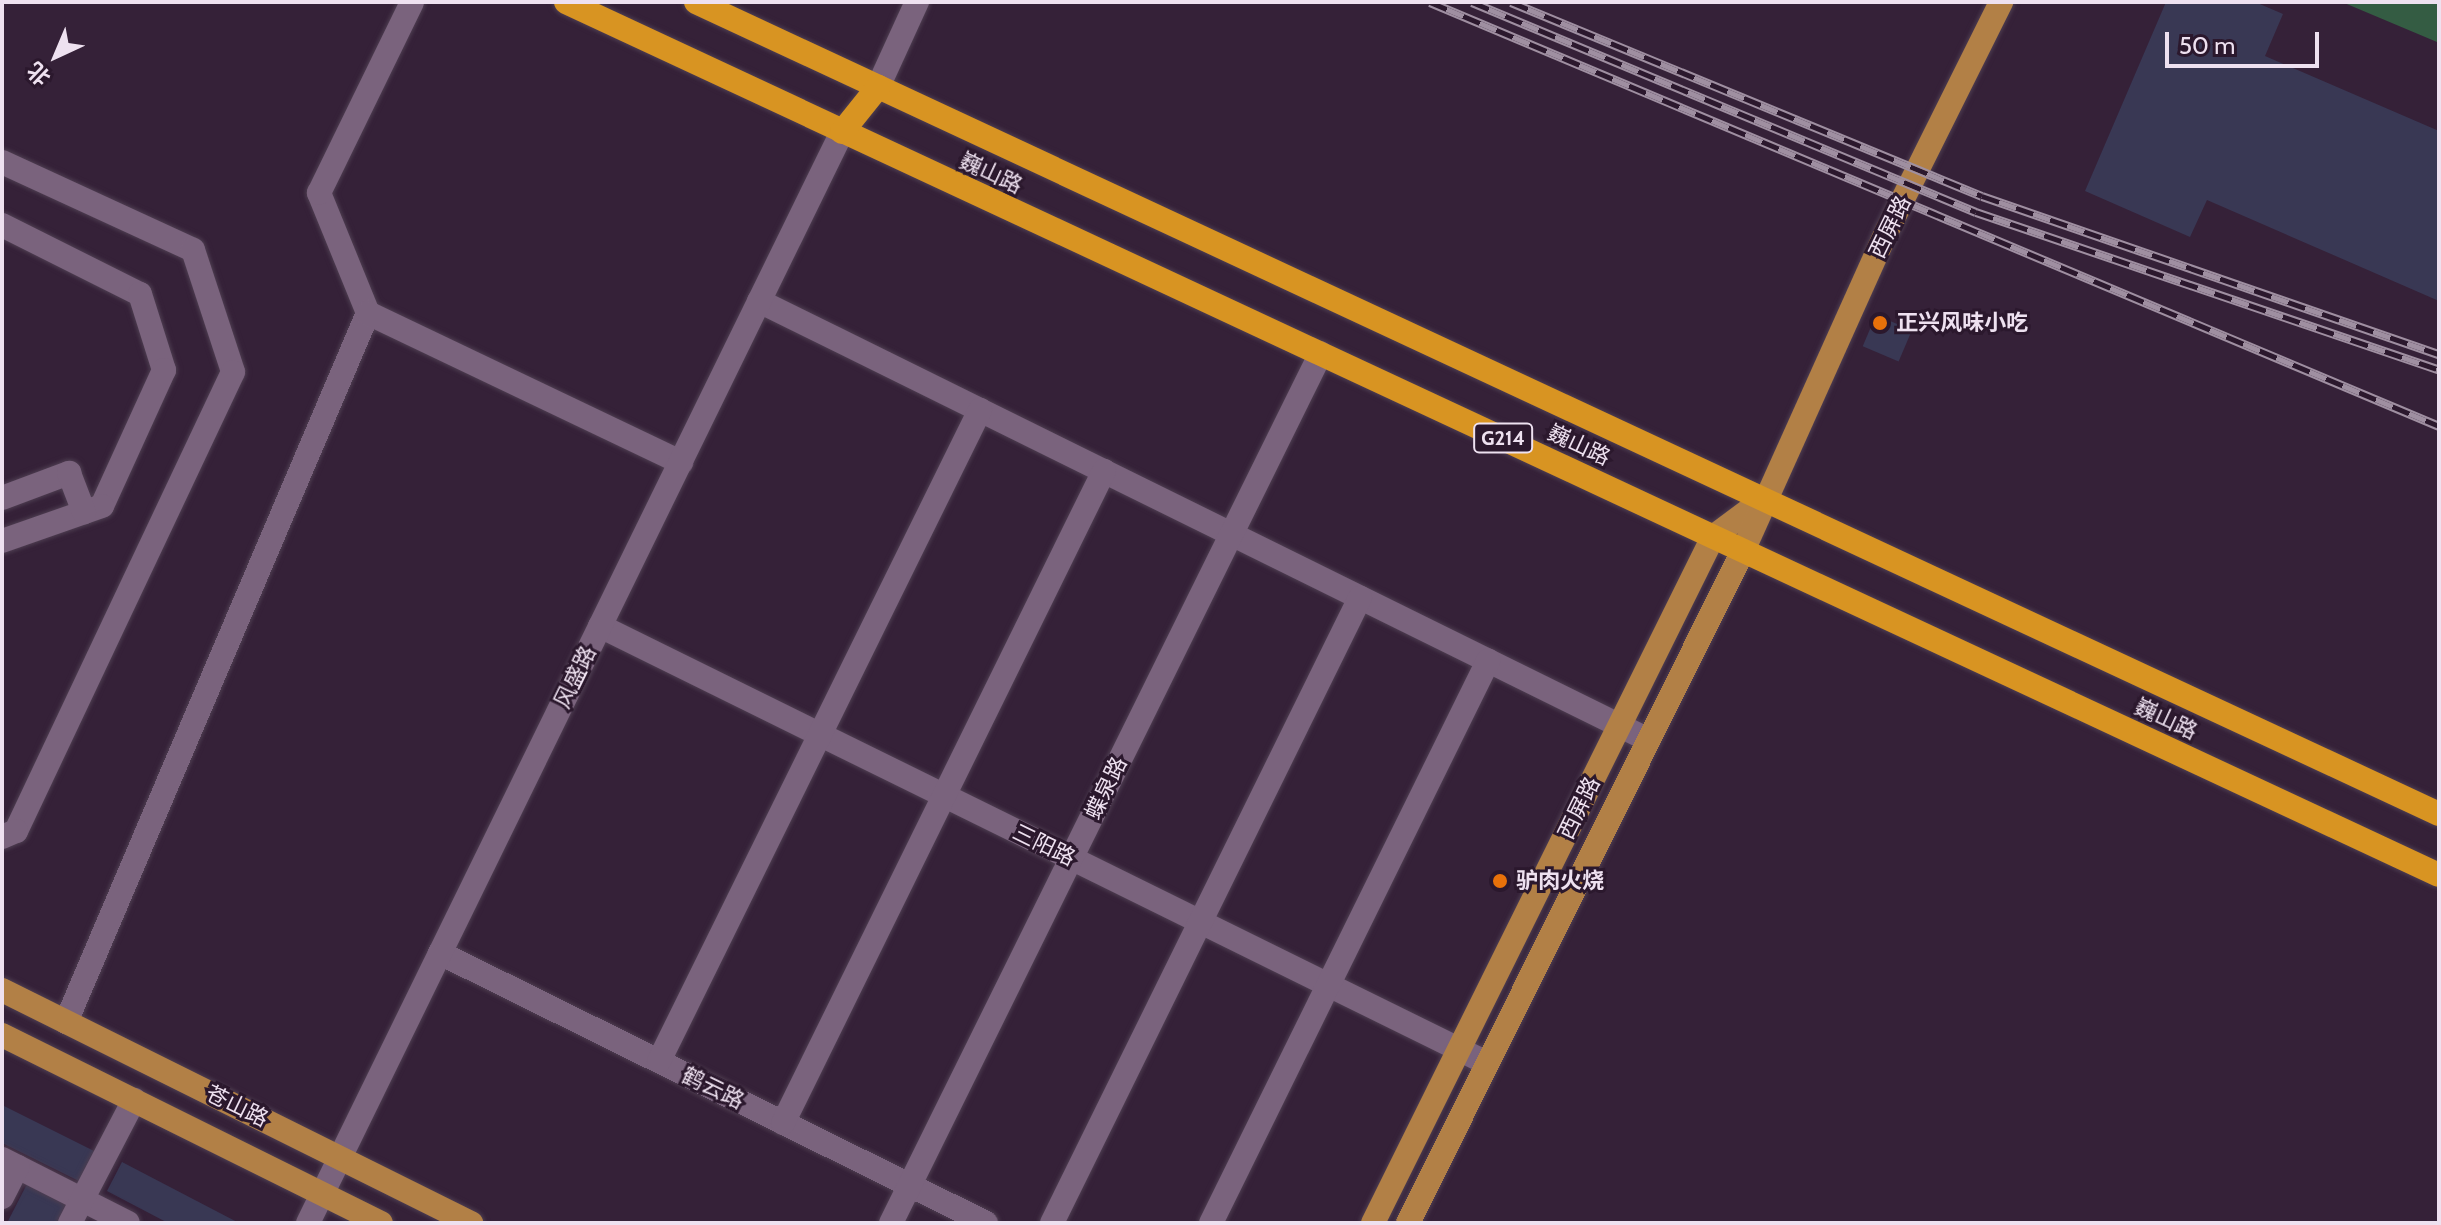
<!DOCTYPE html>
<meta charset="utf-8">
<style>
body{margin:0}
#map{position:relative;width:2441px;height:1225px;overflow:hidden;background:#352138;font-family:Cabin,"Noto Sans SC",sans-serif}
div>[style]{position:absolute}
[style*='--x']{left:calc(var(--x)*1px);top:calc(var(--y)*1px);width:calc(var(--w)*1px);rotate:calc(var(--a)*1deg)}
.green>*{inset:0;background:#345c43}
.building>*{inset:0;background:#393854;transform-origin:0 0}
.roads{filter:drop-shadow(0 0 2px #4e3e51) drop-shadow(0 0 2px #4e3e51)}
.minor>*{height:24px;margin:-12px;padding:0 12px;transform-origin:12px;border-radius:12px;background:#7a637d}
.major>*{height:24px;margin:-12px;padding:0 12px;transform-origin:12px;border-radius:12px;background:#b28046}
.highway>*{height:24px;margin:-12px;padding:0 12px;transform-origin:12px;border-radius:12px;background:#d89422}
.rail>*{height:9px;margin-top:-4.5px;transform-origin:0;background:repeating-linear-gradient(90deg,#2b182d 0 18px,#9f8fa1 0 36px);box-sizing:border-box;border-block:2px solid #9f8fa1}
.dots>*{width:22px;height:22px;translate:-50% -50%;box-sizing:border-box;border:4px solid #2b182d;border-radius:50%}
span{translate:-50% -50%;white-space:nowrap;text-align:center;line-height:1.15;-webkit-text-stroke:6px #2b182d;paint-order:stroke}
.shield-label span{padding:2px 6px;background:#2b182d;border:2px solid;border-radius:6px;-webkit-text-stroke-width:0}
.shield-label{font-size:20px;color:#eee1f0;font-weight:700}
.street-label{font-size:22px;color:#eee1f0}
.poi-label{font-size:22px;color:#eee1f0;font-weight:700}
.left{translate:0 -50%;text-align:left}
.frame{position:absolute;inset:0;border:4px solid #eee1f0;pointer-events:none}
.north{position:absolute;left:16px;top:16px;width:80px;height:80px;-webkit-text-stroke:6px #2b182d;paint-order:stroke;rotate:224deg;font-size:22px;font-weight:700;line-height:32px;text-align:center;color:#eee1f0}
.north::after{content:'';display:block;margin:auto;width:28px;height:36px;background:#eee1f0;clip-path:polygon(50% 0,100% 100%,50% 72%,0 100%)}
.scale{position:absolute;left:2165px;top:32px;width:154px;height:36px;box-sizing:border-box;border:4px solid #eee1f0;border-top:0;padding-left:10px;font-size:24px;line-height:28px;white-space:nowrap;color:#eee1f0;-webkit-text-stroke:6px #2b182d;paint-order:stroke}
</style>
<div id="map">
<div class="green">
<div style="clip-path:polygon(2342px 2px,2439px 2px,2439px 43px,2437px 42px)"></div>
</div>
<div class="building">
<div style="clip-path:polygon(2166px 2px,2255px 2px,2283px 14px,2265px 56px,2439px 131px,2439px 301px,2207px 200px,2190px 237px,2085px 191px)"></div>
<div style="left:1876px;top:315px;width:39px;height:34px;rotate:23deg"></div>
<div style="clip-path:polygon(2px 1105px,100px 1154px,85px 1184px,2px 1143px)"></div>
<div style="clip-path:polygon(122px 1162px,239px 1223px,168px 1223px,107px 1191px)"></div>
<div style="clip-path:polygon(27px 1184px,67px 1204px,57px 1223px,7px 1223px)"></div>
</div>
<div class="roads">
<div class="minor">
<div style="--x:878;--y:87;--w:94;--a:-65.4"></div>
<div style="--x:2;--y:162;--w:210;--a:24.7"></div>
<div style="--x:193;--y:250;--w:128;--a:71.8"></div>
<div style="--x:233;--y:372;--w:508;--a:115.3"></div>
<div style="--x:16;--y:831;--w:15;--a:157"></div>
<div style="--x:2;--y:225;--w:154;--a:26.6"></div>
<div style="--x:140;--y:294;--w:80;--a:72.5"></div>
<div style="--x:164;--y:370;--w:149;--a:114.5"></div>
<div style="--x:102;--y:506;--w:106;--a:160.7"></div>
<div style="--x:759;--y:301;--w:992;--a:26.26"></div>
<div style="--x:368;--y:313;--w:130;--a:-112.2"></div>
<div style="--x:319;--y:193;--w:212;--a:-64"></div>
<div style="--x:2;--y:498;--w:72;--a:-20.5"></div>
<div style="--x:69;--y:473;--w:42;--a:69"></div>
<div style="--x:600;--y:626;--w:989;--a:26.23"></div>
<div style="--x:440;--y:953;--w:609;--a:26.31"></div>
<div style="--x:66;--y:1022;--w:771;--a:-66.93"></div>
<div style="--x:368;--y:313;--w:347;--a:25.5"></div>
<div style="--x:659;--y:1061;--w:726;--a:-63.75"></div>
<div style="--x:783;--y:1123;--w:727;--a:-63.79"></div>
<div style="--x:2;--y:1159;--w:141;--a:26.9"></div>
<div style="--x:2;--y:1197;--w:34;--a:-63"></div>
<div style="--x:70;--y:1223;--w:139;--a:-62.5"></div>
<div style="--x:308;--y:1223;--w:1215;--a:-63.92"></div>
<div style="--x:891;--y:1223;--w:970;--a:-63.7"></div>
<div style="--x:1052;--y:1223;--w:697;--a:-63.77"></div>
<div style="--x:1211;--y:1223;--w:627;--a:-63.76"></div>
</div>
<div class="major">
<div style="--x:2;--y:990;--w:524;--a:26.42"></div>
<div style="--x:2;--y:1035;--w:423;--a:26.4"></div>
<div style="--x:1373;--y:1223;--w:766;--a:-63.64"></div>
<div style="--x:1713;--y:537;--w:64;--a:-36.7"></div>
<div style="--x:1408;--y:1223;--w:751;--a:-63.5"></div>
<div style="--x:1743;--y:551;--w:351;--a:-65.8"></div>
<div style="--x:1887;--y:231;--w:256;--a:-63.5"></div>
</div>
<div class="highway">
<div style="--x:566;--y:2;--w:2066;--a:24.99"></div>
<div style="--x:696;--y:2;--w:1923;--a:24.98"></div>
<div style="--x:842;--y:132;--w:58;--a:-51.3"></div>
</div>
</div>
<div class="rail">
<div style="--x:1430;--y:2;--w:1094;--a:22.79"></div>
<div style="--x:1472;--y:2;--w:546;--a:22.62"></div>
<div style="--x:1976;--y:212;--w:489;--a:18.8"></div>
<div style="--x:1511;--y:2;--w:509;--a:22.39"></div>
<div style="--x:1982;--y:196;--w:484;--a:19.1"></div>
</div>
<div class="dots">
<div style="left:1880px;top:323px;background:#e8710a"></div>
<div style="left:1500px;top:881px;background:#e8710a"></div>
</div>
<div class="shield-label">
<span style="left:1503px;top:438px">G214</span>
</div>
<div class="street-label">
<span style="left:991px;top:173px;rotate:25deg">巍山路</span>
<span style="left:1890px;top:227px;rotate:-64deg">西屏路</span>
<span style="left:1579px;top:445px;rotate:25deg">巍山路</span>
<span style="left:575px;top:677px;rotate:-64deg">风盛路</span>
<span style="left:2166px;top:719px;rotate:25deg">巍山路</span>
<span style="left:1106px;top:788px;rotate:-64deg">蝶泉路</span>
<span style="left:1579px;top:808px;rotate:-64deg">西屏路</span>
<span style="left:1044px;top:845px;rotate:26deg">三阳路</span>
<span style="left:713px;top:1088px;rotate:26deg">鹤云路</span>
<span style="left:237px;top:1106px;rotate:26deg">苍山路</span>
</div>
<div class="poi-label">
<span class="left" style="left:1896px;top:323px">正兴风味小吃</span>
<span class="left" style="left:1516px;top:881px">驴肉火烧</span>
</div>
<div class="frame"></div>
<div class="north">北</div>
<div class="scale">50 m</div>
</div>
